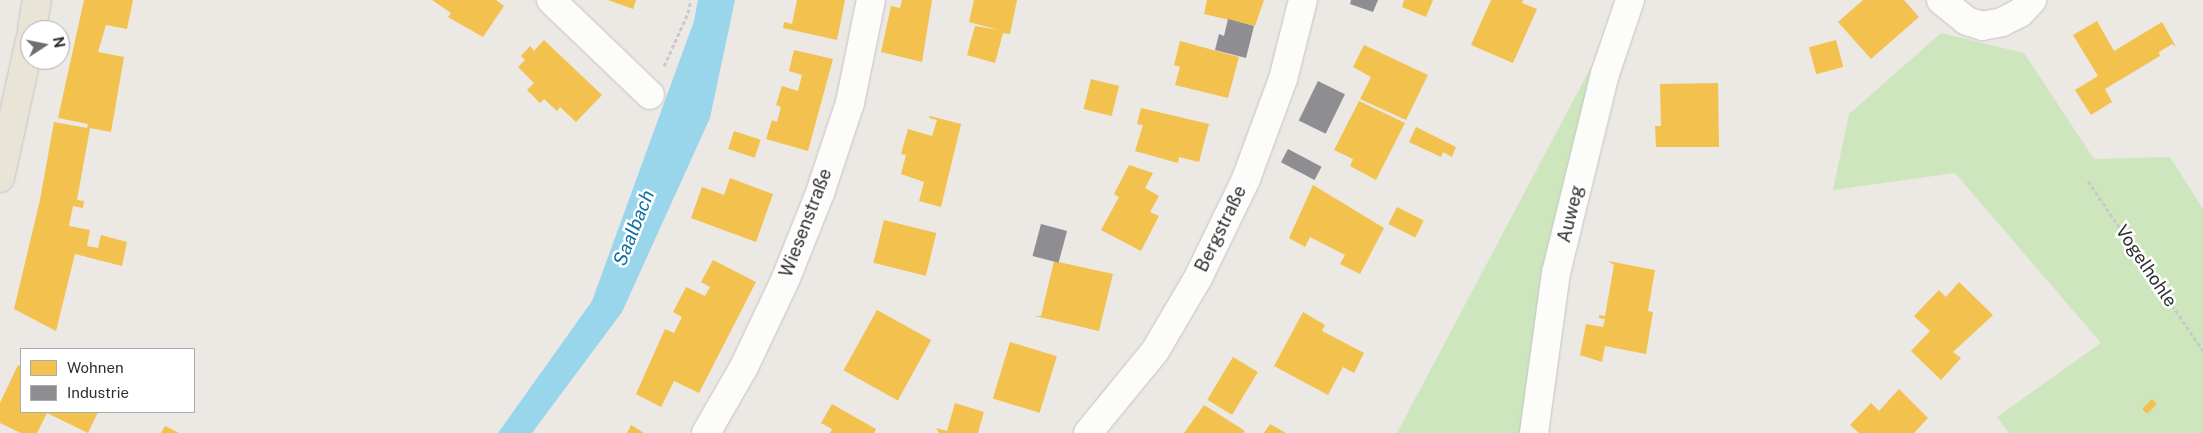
<!DOCTYPE html>
<meta charset="utf-8">
<style>
body{margin:0}
#map{position:relative;width:2203px;height:433px;overflow:hidden;background:#ece8e4;font-family:"Public Sans",sans-serif}
div>[style]{position:absolute}
[style*='--x']{left:calc(var(--x)*1px);top:calc(var(--y)*1px);width:calc(var(--w)*1px);rotate:calc(var(--a)*1deg)}
.green>*{inset:0;background:#cee6be}
.water>*{inset:0;background:#99d6ec}
.homes>*{inset:0;background:#f2c14e;transform-origin:0 0}
.industry>*{inset:0;background:#8d8d92;transform-origin:0 0}
.path>*{height:3px;margin-top:-1.5px;transform-origin:0;background:repeating-linear-gradient(90deg,#c9c9c8 0 4px,transparent 0 6.5px)}
.roads{filter:drop-shadow(0 0 1px #c5c4c5) drop-shadow(0 0 1px #c5c4c5)}
.minor>*{height:28px;margin:-14px;padding:0 14px;transform-origin:14px;border-radius:14px;background:#fcfcfb}
.major>*{height:28px;margin:-14px;padding:0 14px;transform-origin:14px;border-radius:14px;background:#e8e4d6}
span{translate:-50% -50%;white-space:nowrap;text-align:center;line-height:1.15;-webkit-text-stroke:5px #fff;paint-order:stroke}
.street-label{font-size:18px;color:#2e2e2e}
.water-label{font-size:19px;color:#0d6fa3;font-style:italic}
.legend{position:absolute;left:20px;top:348px;width:175px;height:65px;box-sizing:border-box;background:#fff;border:1px solid #ababab;margin:0;padding:6px 9px;list-style:none;font-size:15px;color:#2e2e2e}
.legend li{display:flex;align-items:center;gap:10px;height:25px}
.legend b{width:25px;border:1px solid #ababab}
.north{position:absolute;left:20px;top:20px;width:50px;height:50px;box-sizing:border-box;background:#fff;border:1px solid #ababab;border-radius:50%;rotate:79deg;font-size:14px;font-weight:700;line-height:20px;text-align:center;color:#2e2e2e}
.north::after{content:'';display:block;margin:auto;width:18px;height:22px;background:#706f6e;clip-path:polygon(50% 0,100% 100%,50% 72%,0 100%)}
</style>
<div id="map">
<div class="green">
<div style="clip-path:polygon(1941px 33px,2024px 53px,2094px 159px,2170px 157px,2203px 209px,2203px 433px,2009px 433px,1997px 417px,2101px 343px,1955px 173px,1833px 190px,1849px 114px)"></div>
<div style="clip-path:polygon(1591px 67px,1605px 74px,1534px 433px,1397px 433px)"></div>
</div>
<div class="water">
<div style="clip-path:polygon(698px 0,735px 0,710px 118px,622px 312px,532px 433px,498px 433px,592px 301px,694px 21px)"></div>
</div>
<div class="homes">
<div style="clip-path:polygon(84px 0,133px 0,127px 29px,106px 25px,98px 52px,124px 57px,111px 132px,90px 128px,77px 200px,84px 201px,83px 208px,73px 206px,69px 226px,90px 230px,87px 246px,98px 248px,101px 235px,127px 242px,122px 266px,75px 254px,56px 331px,14px 309px,40px 200px,54px 122px,87px 128px,88px 124px,58px 118px)"></div>
<div style="clip-path:polygon(432px 0,496px 0,504px 6px,483px 37px,448px 17px,451px 13px)"></div>
<div style="clip-path:polygon(608px 0,636px 0,633px 9px)"></div>
<div style="clip-path:polygon(797px 0,845px 0,837px 40px,783px 28px,784px 22px,792px 24px)"></div>
<div style="clip-path:polygon(902px 0,932px 0,922px 62px,881px 52px,891px 6px,900px 8px)"></div>
<div style="clip-path:polygon(974px 0,1017px 0,1010px 34px,1003px 33px,995px 63px,967px 55px,975px 26px,999px 30px,969px 22px)"></div>
<div style="clip-path:polygon(1207px 0,1264px 0,1255px 26px,1204px 14px)"></div>
<div style="clip-path:polygon(1404px 0,1433px 0,1426px 17px,1402px 7px)"></div>
<div style="clip-path:polygon(1491px 0,1523px 0,1522px 3px,1537px 9px,1513px 63px,1471px 45px)"></div>
<div style="clip-path:polygon(1863px 0,1904px 0,1919px 17px,1871px 59px,1838px 22px)"></div>
<div style="clip-path:polygon(2097px 21px,2114px 51px,2162px 22px,2176px 47px,2172px 44px,2159px 52px,2160px 56px,2105px 89px,2112px 102px,2091px 115px,2075px 90px,2098px 76px,2073px 35px)"></div>
<div style="clip-path:polygon(544px 40px,602px 95px,576px 122px,560px 107px,557px 111px,544px 99px,540px 103px,527px 90px,534px 83px,518px 67px,525px 60px,521px 56px,530px 46px,534px 51px)"></div>
<div style="left:1836px;top:40px;width:28px;height:28px;rotate:75deg"></div>
<div style="clip-path:polygon(1180px 41px,1239px 57px,1228px 98px,1175px 85px,1180px 67px,1174px 65px)"></div>
<div style="clip-path:polygon(1364px 45px,1428px 75px,1406px 120px,1360px 99px,1371px 77px,1353px 67px)"></div>
<div style="clip-path:polygon(794px 50px,833px 59px,808px 151px,766px 139px,772px 120px,777px 122px,781px 107px,776px 105px,782px 86px,798px 91px,802px 75px,789px 71px)"></div>
<div style="left:1091px;top:79px;width:29px;height:31px;rotate:14deg"></div>
<div style="clip-path:polygon(1718px 83px,1719px 147px,1656px 147px,1655px 126px,1661px 126px,1660px 84px)"></div>
<div style="clip-path:polygon(1359px 101px,1405px 123px,1376px 180px,1350px 166px,1353px 159px,1334px 150px)"></div>
<div style="clip-path:polygon(1141px 108px,1209px 124px,1199px 162px,1179px 157px,1178px 163px,1135px 151px,1143px 125px,1137px 124px)"></div>
<div style="clip-path:polygon(930px 116px,961px 124px,941px 207px,919px 201px,924px 182px,901px 174px,906px 155px,901px 154px,908px 129px,932px 136px,937px 120px,929px 118px)"></div>
<div style="clip-path:polygon(1416px 127px,1456px 147px,1452px 157px,1443px 152px,1441px 157px,1409px 142px)"></div>
<div style="left:734px;top:131px;width:28px;height:19px;rotate:18deg"></div>
<div style="clip-path:polygon(1129px 165px,1153px 173px,1145px 188px,1159px 196px,1150px 212px,1159px 216px,1141px 251px,1101px 230px,1119px 197px,1114px 194px)"></div>
<div style="clip-path:polygon(730px 178px,773px 194px,756px 242px,691px 218px,702px 187px,724px 195px)"></div>
<div style="clip-path:polygon(1313px 185px,1384px 228px,1360px 274px,1340px 264px,1345px 255px,1310px 237px,1305px 247px,1289px 238px)"></div>
<div style="left:1397px;top:207px;width:30px;height:19px;rotate:27deg"></div>
<div style="left:884px;top:220px;width:54px;height:44px;rotate:14deg"></div>
<div style="clip-path:polygon(713px 260px,756px 282px,699px 393px,674px 381px,661px 407px,636px 394px,665px 329px,674px 333px,682px 317px,673px 312px,686px 287px,705px 296px,710px 287px,701px 282px)"></div>
<div style="clip-path:polygon(1054px 261px,1113px 274px,1099px 331px,1035px 316px,1041px 316px)"></div>
<div style="clip-path:polygon(1608px 261px,1655px 270px,1648px 311px,1653px 312px,1646px 354px,1605px 346px,1602px 362px,1580px 355px,1586px 324px,1603px 327px,1605px 319px,1599px 318px,1599px 315px,1605px 316px,1614px 265px)"></div>
<div style="clip-path:polygon(1959px 282px,1993px 315px,1953px 352px,1961px 358px,1941px 380px,1911px 351px,1930px 331px,1914px 316px,1939px 290px,1946px 297px)"></div>
<div style="left:877px;top:310px;width:62px;height:69px;rotate:29deg"></div>
<div style="clip-path:polygon(1303px 312px,1325px 325px,1322px 331px,1364px 353px,1354px 373px,1343px 367px,1328px 395px,1274px 366px)"></div>
<div style="left:1010px;top:342px;width:49px;height:59px;rotate:17deg"></div>
<div style="left:1233px;top:357px;width:29px;height:50px;rotate:31deg"></div>
<div style="clip-path:polygon(18px 365px,21px 366px,21px 412px,98px 412px,88px 433px,47px 413px,37px 433px,21px 433px,0 423px,0 403px)"></div>
<div style="clip-path:polygon(1899px 389px,1928px 418px,1914px 433px,1859px 433px,1850px 425px,1871px 403px,1879px 411px)"></div>
<div style="left:2152px;top:399px;width:7px;height:14px;rotate:45deg"></div>
<div style="clip-path:polygon(955px 403px,984px 412px,978px 433px,939px 433px,936px 428px,947px 431px)"></div>
<div style="clip-path:polygon(832px 404px,876px 429px,874px 433px,830px 433px,832px 429px,821px 423px)"></div>
<div style="clip-path:polygon(1204px 405px,1245px 431px,1243px 433px,1184px 433px)"></div>
<div style="clip-path:polygon(1270px 424px,1286px 433px,1264px 433px)"></div>
<div style="clip-path:polygon(631px 425px,644px 433px,627px 433px)"></div>
<div style="clip-path:polygon(165px 426px,179px 433px,161px 433px)"></div>
</div>
<div class="industry">
<div style="clip-path:polygon(1351px 0,1378px 0,1373px 12px,1350px 4px)"></div>
<div style="clip-path:polygon(1228px 19px,1254px 26px,1246px 58px,1215px 50px,1219px 34px,1224px 36px)"></div>
<div style="left:1318px;top:81px;width:30px;height:44px;rotate:26deg"></div>
<div style="left:1288px;top:149px;width:38px;height:15px;rotate:28deg"></div>
<div style="left:1041px;top:224px;width:27px;height:33px;rotate:15deg"></div>
</div>
<div class="path">
<div style="--x:664;--y:66;--w:58;--a:-65.6"></div>
<div style="--x:688;--y:13;--w:13;--a:-77"></div>
<div style="--x:2088;--y:181;--w:205;--a:55.9"></div>
</div>
<div class="roads">
<div class="minor">
<div style="--x:551;--y:0;--w:137;--a:43.8"></div>
<div style="--x:1941;--y:0;--w:33;--a:39"></div>
<div style="--x:1967;--y:21;--w:16;--a:18"></div>
<div style="--x:1982;--y:26;--w:20;--a:-11"></div>
<div style="--x:2002;--y:22;--w:20;--a:-27"></div>
<div style="--x:2020;--y:13;--w:18;--a:-47"></div>
<div style="--x:706;--y:433;--w:76;--a:-60.1"></div>
<div style="--x:744;--y:367;--w:98;--a:-64.7"></div>
<div style="--x:786;--y:278;--w:92;--a:-68.2"></div>
<div style="--x:820;--y:193;--w:95;--a:-71.6"></div>
<div style="--x:850;--y:103;--w:105;--a:-78.5"></div>
<div style="--x:1088;--y:433;--w:106;--a:-50.7"></div>
<div style="--x:1155;--y:351;--w:85;--a:-59.5"></div>
<div style="--x:1198;--y:278;--w:110;--a:-64.1"></div>
<div style="--x:1246;--y:179;--w:107;--a:-69.7"></div>
<div style="--x:1283;--y:79;--w:81;--a:-75.8"></div>
<div style="--x:1534;--y:433;--w:162;--a:-82.2"></div>
<div style="--x:1556;--y:273;--w:205;--a:-76.2"></div>
<div style="--x:1605;--y:74;--w:78;--a:-71.3"></div>
</div>
<div class="major">
<div style="--x:32;--y:30;--w:30;--a:-81"></div>
<div style="--x:0;--y:178;--w:141;--a:-77.7"></div>
</div>
</div>
<div class="street-label">
<span style="left:1571px;top:214px;rotate:-76deg">Auweg</span>
<span style="left:806px;top:223px;rotate:-69deg">Wiesenstraße</span>
<span style="left:1221px;top:229px;rotate:-64deg">Bergstraße</span>
<span style="left:2146px;top:266px;rotate:56deg">Vogelhohle</span>
</div>
<div class="water-label">
<span style="left:634px;top:228px;rotate:-68deg">Saalbach</span>
</div>
<ul class="legend">
<li><b style="height:14px;background:#f2c14e"></b>Wohnen</li>
<li><b style="height:14px;background:#8d8d92"></b>Industrie</li>
</ul>
<div class="north">N</div>
</div>
